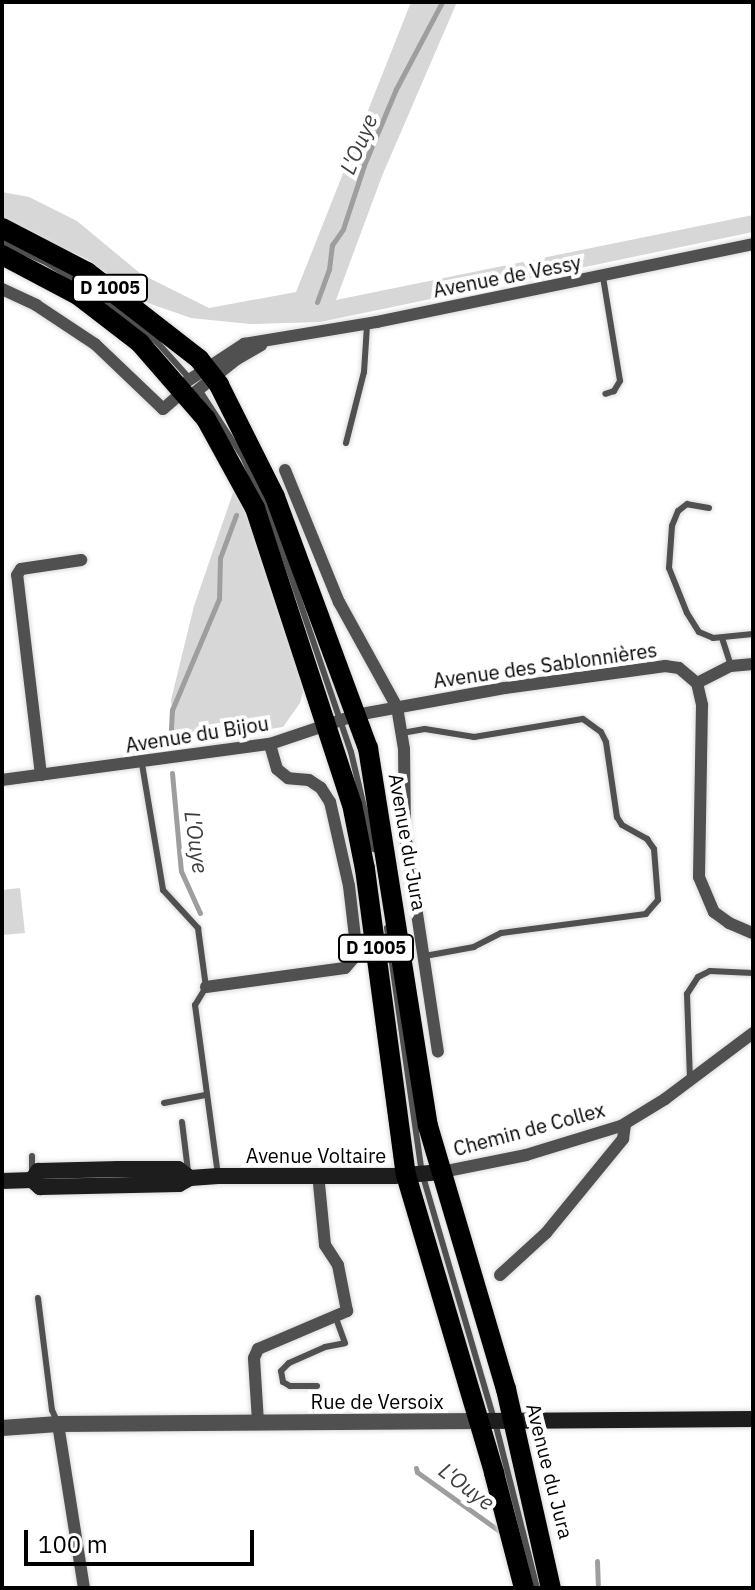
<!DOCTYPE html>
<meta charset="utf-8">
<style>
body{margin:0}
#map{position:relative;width:755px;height:1590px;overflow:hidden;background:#fff;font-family:"IBM Plex Sans",sans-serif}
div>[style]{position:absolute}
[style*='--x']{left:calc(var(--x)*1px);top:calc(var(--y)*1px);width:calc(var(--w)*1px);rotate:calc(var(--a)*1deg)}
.green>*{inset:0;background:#d7d7d7}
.stream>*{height:5px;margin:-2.5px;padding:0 2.5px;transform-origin:2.5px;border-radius:2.5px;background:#9e9e9e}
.roads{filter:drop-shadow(0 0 2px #dbdbdb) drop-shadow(0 0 2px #dbdbdb)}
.service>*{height:6px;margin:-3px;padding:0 3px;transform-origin:3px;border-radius:3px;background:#505050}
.minor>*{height:12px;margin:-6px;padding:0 6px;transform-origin:6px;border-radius:6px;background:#505050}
.tertiary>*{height:16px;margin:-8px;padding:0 8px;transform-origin:8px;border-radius:8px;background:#505050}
.secondary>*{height:16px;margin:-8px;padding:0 8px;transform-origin:8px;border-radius:8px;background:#1d1d1d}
.primary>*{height:20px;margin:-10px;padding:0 10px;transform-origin:10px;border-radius:10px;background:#000}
span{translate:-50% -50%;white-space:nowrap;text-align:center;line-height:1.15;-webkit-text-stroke:8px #fff;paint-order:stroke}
.shield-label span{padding:2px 6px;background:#fff;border:2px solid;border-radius:6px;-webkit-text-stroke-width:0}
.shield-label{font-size:18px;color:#000;font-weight:700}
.street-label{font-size:20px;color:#000}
.water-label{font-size:22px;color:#3f3f3f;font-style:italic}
.frame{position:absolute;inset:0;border:4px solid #000;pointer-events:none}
.scale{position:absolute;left:24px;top:1530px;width:230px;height:36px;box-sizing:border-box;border:4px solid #000;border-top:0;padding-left:10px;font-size:24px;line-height:28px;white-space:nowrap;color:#000;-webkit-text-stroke:6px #fff;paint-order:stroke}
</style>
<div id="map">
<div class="green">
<div style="clip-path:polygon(411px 2px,457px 2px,382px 176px,336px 300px,753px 215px,753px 232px,320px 322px,250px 324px,191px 318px,148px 303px,87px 259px,2px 221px,2px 192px,29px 197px,77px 221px,141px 274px,209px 308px,296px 292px)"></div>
<div style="clip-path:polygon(234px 490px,250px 512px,305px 684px,300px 703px,283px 727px,175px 744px,171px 700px,194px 606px)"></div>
<div style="clip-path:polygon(20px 888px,25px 933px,2px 935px,2px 890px)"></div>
</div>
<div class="stream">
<div style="--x:317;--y:302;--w:35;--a:-70"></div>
<div style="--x:329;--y:269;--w:24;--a:-83"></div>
<div style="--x:332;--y:245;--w:19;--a:-55"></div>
<div style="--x:343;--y:229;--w:67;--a:-71.8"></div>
<div style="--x:364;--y:165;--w:82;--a:-67.2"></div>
<div style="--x:396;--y:89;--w:98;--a:-62.1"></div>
<div style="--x:170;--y:747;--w:37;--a:-87"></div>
<div style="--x:172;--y:710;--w:121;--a:-67.1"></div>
<div style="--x:219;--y:599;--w:41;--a:-88.6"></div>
<div style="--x:220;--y:558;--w:46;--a:-69.6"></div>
<div style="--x:172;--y:773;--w:98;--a:84.8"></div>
<div style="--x:181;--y:871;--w:46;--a:65.7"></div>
<div style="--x:416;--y:1468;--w:4;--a:76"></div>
<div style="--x:417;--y:1472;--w:100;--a:35.6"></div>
<div style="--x:597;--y:1561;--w:27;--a:88"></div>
</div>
<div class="roads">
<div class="service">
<div style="--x:2;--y:242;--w:50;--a:25"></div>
<div style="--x:47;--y:263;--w:63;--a:31.4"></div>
<div style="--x:101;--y:296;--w:71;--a:39.3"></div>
<div style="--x:156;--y:341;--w:52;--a:48.1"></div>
<div style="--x:603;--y:277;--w:105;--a:80.7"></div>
<div style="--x:620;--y:381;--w:12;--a:121"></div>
<div style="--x:614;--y:391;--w:9;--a:162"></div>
<div style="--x:198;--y:388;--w:82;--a:56.9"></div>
<div style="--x:243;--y:457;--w:76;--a:65.8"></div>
<div style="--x:274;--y:526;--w:239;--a:71.2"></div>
<div style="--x:351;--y:752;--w:100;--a:76.7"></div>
<div style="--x:346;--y:443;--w:73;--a:-75.8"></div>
<div style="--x:364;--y:372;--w:47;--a:-86.3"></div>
<div style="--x:709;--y:508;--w:22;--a:-170"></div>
<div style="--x:687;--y:504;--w:11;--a:142"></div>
<div style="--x:678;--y:511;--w:16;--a:112"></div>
<div style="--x:672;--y:526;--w:42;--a:94.1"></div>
<div style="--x:669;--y:568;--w:48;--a:68.2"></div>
<div style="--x:687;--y:613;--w:22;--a:58"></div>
<div style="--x:699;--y:632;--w:15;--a:23"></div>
<div style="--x:713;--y:638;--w:40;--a:-5.7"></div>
<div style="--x:722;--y:638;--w:29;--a:72"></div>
<div style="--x:402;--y:733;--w:23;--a:-10"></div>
<div style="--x:425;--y:729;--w:50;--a:9.3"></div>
<div style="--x:474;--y:737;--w:110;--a:-9.4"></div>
<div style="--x:583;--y:719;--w:22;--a:36"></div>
<div style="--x:601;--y:732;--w:11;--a:63"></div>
<div style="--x:606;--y:742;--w:76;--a:81.7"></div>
<div style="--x:617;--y:817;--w:9;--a:58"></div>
<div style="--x:622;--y:825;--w:29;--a:29"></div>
<div style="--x:647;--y:839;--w:12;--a:55"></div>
<div style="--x:654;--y:849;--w:51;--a:85.5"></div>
<div style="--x:658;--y:900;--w:18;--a:131"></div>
<div style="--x:646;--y:914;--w:146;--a:172.5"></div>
<div style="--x:501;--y:933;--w:30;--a:153"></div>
<div style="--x:474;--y:947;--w:50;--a:169.6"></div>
<div style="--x:142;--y:764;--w:128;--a:80.5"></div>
<div style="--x:163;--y:890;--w:52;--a:47.4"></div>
<div style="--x:198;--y:928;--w:60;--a:82.3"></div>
<div style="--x:206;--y:987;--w:21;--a:121"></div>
<div style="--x:195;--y:1005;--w:172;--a:82.3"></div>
<div style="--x:387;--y:928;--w:247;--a:81.9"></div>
<div style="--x:422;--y:1173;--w:259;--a:73.7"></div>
<div style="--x:495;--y:1422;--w:171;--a:75.8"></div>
<div style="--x:690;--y:1080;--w:86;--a:-92"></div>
<div style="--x:687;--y:994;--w:20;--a:-57"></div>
<div style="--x:698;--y:977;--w:13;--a:-27"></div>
<div style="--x:710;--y:971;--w:43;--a:2.7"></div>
<div style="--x:164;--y:1103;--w:42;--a:-11"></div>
<div style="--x:182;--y:1122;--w:49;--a:83"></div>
<div style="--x:32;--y:1172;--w:16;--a:-90"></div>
<div style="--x:38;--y:1298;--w:113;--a:82.9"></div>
<div style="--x:52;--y:1410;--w:12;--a:66"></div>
<div style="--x:317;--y:1386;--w:27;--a:180"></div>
<div style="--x:290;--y:1386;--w:8;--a:-150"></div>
<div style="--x:283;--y:1382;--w:11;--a:-100"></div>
<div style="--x:281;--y:1371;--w:11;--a:-45"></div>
<div style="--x:289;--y:1363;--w:39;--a:-24"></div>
<div style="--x:325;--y:1347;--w:20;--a:-11"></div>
<div style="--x:345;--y:1343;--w:29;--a:-110"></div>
</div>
<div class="minor">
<div style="--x:2;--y:289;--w:38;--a:25"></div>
<div style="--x:36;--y:305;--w:71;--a:33.5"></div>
<div style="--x:95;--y:344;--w:94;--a:43.7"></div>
<div style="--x:163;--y:409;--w:28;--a:-41"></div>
<div style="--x:180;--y:386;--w:77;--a:-33.3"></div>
<div style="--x:244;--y:344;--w:135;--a:-9.4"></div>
<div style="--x:377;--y:322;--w:384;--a:-11.7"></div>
<div style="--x:189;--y:397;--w:61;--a:-38.4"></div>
<div style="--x:237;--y:359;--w:28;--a:-30"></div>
<div style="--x:285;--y:470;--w:143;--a:67.8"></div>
<div style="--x:339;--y:602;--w:120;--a:61.1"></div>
<div style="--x:397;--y:707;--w:43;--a:80.5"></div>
<div style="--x:404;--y:749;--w:85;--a:89.3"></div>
<div style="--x:405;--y:834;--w:220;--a:81.4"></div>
<div style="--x:697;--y:683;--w:38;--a:-27"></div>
<div style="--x:731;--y:666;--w:22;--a:-5"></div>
<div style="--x:41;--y:775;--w:201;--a:-96.8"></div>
<div style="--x:17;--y:575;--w:7;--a:-56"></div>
<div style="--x:21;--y:569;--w:61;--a:-8.5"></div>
<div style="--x:2;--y:780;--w:270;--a:-7.7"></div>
<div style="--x:270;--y:744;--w:91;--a:-18.6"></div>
<div style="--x:356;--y:715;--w:151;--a:-10.3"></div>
<div style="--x:505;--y:688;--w:162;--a:-7.8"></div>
<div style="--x:665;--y:666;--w:14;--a:8"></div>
<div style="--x:679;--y:668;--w:23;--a:40"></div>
<div style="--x:697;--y:683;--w:23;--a:77"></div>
<div style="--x:702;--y:705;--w:172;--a:91"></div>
<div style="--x:699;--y:877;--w:38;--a:67"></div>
<div style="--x:714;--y:912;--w:19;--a:36"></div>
<div style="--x:729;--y:923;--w:26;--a:23"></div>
<div style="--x:206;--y:987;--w:140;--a:-7.8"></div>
<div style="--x:345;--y:968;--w:18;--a:-49"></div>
<div style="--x:357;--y:954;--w:68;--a:-96.7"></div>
<div style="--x:349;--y:886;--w:86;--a:-102.7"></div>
<div style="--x:330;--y:802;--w:17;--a:-123"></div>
<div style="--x:321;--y:788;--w:14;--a:-146"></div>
<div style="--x:309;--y:780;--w:21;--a:-175"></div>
<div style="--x:288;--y:778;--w:14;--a:-141"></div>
<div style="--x:277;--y:769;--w:26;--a:-106"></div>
<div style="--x:442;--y:1172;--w:86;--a:-11.4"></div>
<div style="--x:526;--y:1155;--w:99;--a:-17"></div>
<div style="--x:621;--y:1126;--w:52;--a:-31.5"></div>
<div style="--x:665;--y:1099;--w:110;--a:-36.9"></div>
<div style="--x:500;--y:1275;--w:62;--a:-42.4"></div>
<div style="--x:546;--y:1233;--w:122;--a:-50.7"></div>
<div style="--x:623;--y:1139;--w:15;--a:-82"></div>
<div style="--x:258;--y:1422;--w:64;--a:-93.6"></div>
<div style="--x:254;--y:1358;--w:10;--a:-66"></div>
<div style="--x:258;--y:1349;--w:97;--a:-23.1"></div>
<div style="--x:347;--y:1311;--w:47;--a:-101.1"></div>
<div style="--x:338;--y:1265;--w:24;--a:-123"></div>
<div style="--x:325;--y:1245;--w:71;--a:-95.6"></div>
<div style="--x:58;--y:1424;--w:166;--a:81"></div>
</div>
<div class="tertiary">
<div style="--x:2;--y:1428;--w:56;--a:-4.1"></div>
<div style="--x:58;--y:1424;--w:421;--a:-0.4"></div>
</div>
<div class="secondary">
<div style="--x:32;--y:1180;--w:11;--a:-56"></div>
<div style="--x:38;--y:1171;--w:81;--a:-1.4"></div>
<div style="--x:119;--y:1169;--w:59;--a:0"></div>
<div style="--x:178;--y:1169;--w:15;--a:37"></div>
<div style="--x:2;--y:1181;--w:30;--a:-2"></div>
<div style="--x:32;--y:1180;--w:11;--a:41"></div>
<div style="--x:40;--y:1187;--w:139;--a:-1.2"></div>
<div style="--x:179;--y:1184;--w:13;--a:-29"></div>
<div style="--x:190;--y:1178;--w:28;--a:-4"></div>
<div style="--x:218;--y:1176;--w:176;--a:0"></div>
<div style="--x:394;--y:1176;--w:48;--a:-4.8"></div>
<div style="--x:479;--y:1421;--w:274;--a:-0.4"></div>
</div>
<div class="primary">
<div style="--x:2;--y:228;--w:96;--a:27.4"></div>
<div style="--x:87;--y:272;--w:142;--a:37.8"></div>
<div style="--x:199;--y:359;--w:33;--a:52"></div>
<div style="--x:219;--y:385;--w:125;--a:63.4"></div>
<div style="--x:275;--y:497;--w:268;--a:69.7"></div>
<div style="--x:368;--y:748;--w:383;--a:81"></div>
<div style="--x:428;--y:1126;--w:274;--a:73.5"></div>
<div style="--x:506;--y:1389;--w:204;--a:77.3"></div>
<div style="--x:2;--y:255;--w:86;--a:27.8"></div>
<div style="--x:78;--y:295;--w:78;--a:37.7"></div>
<div style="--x:140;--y:343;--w:101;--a:49"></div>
<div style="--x:206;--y:419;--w:102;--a:61.2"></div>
<div style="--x:255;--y:508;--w:311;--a:71.9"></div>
<div style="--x:352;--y:804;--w:66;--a:78.7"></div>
<div style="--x:365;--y:869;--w:309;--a:82.4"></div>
<div style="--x:406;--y:1175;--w:311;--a:73.5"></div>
<div style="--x:494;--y:1473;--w:119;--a:75.4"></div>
</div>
</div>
<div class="shield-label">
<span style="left:110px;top:288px">D 1005</span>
<span style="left:376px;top:948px">D 1005</span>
</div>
<div class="street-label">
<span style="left:507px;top:276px;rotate:-11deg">Avenue de Vessy</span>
<span style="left:545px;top:665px;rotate:-8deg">Avenue des Sablonnières</span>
<span style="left:197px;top:734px;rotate:-9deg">Avenue du Bijou</span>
<span style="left:408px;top:842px;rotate:80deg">Avenue du Jura</span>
<span style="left:529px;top:1129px;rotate:-15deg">Chemin de Collex</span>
<span style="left:316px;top:1155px">Avenue Voltaire</span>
<span style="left:377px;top:1401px">Rue de Versoix</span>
<span style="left:550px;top:1471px;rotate:76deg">Avenue du Jura</span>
</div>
<div class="water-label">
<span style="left:358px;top:144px;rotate:-67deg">L'Ouye</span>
<span style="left:197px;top:842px;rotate:82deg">L'Ouye</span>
<span style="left:467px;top:1486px;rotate:37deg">L'Ouye</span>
</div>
<div class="frame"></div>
<div class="scale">100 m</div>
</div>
